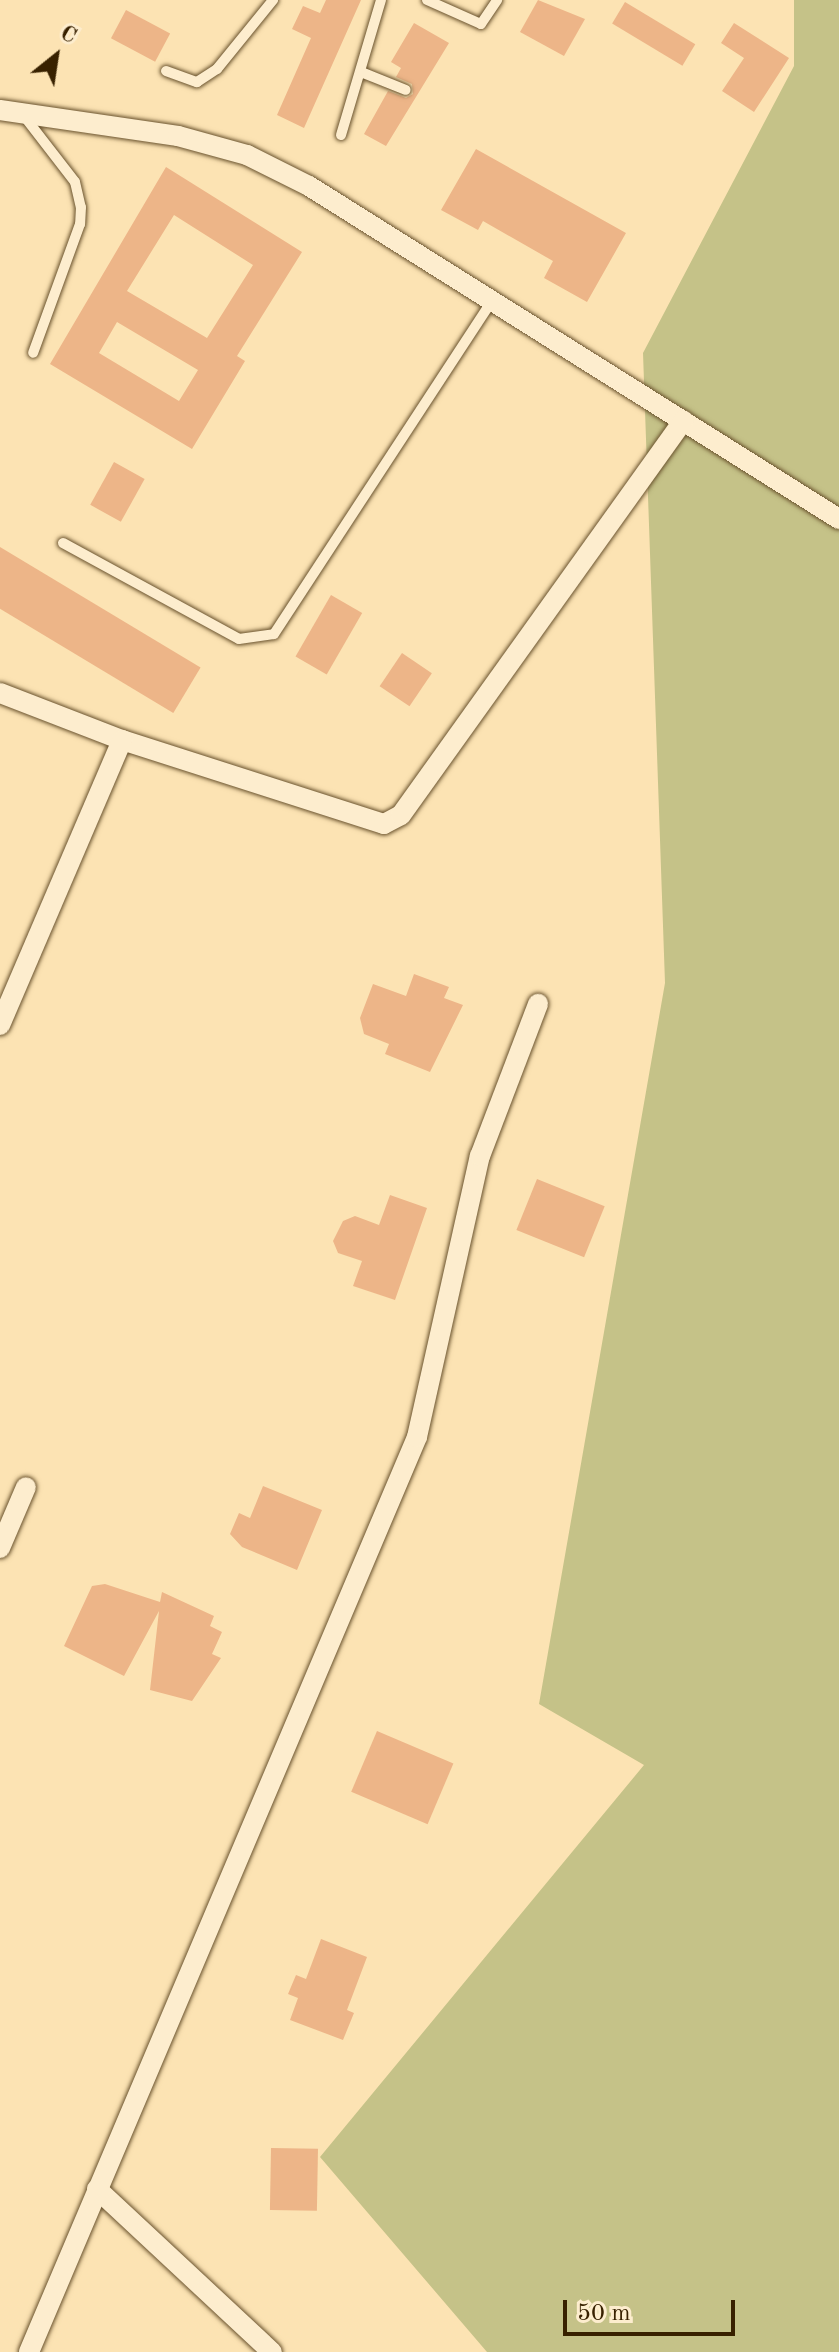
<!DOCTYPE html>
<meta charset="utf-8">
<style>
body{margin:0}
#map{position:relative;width:839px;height:2352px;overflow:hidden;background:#fce3b3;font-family:"Old Standard TT",serif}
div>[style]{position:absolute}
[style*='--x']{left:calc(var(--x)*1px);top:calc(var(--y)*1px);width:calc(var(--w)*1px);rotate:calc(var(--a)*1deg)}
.green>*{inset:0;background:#c5c288}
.building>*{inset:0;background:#edb588;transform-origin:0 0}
.roads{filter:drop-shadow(0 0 2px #69522d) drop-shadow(0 0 2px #69522d)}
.lane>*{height:10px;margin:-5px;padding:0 5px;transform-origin:5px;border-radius:5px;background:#fdedce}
.street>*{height:20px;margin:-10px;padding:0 10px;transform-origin:10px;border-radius:10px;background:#fdedce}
span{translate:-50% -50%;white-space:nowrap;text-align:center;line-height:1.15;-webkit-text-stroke:6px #fdedce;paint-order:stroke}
.north{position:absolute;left:16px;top:16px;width:80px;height:80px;-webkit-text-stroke:6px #fdedce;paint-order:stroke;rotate:30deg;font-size:22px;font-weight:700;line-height:32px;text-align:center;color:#382100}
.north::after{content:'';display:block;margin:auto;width:28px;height:36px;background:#382100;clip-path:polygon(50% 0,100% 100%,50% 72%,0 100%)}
.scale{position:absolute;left:563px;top:2300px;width:172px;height:36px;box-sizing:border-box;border:4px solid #382100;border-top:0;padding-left:10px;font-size:24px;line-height:28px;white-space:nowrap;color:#382100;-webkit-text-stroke:6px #fdedce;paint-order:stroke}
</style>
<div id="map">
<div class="green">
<div style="clip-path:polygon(794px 0,839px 0,839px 2352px,487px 2352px,320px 2157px,644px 1765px,539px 1704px,665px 983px,643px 353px,794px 66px)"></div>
</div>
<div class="building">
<div style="clip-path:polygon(326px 0,361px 0,304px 128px,277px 115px,311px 38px,292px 29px,303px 6px,320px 13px)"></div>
<div style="clip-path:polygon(538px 0,585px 19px,564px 56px,520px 32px)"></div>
<div style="left:625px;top:2px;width:82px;height:25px;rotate:31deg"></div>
<div style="left:126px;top:10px;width:50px;height:32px;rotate:28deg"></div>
<div style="clip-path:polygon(414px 23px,449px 43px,386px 146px,364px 134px,388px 91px,406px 98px,413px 94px,412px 84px,396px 77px,401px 68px,391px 62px)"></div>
<div style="clip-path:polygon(734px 23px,789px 58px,754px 112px,722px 91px,744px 58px,721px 43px)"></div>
<div style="clip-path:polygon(476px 149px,626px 233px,587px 302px,544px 278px,553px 261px,483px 221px,478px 230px,441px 210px)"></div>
<div style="clip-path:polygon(evenodd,166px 167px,302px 252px,237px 356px,245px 361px,192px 449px,50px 364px,166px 167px,174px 215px,253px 265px,207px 338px,127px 291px,174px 215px,166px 167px,117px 322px,198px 370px,179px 401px,99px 353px,117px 322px)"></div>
<div style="left:114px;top:462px;width:35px;height:49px;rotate:29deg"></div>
<div style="left:0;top:547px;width:234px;height:53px;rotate:31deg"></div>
<div style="left:331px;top:595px;width:36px;height:71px;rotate:30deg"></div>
<div style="left:402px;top:653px;width:36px;height:40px;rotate:34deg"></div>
<div style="clip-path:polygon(414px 974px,449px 987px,444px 998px,463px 1005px,430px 1072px,385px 1054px,389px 1044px,364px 1034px,360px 1018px,373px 984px,406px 996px)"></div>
<div style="left:537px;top:1179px;width:73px;height:55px;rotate:22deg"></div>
<div style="clip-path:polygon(390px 1195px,427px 1208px,395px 1300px,353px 1286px,362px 1261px,338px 1253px,333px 1241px,343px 1221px,355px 1216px,379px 1225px)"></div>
<div style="clip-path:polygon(263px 1486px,322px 1510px,297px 1570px,242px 1547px,230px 1534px,239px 1513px,250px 1518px)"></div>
<div style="clip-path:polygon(105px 1584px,160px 1602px,162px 1592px,214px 1616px,210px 1626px,222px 1632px,212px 1654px,221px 1658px,192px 1701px,150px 1690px,159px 1611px,124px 1676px,64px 1646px,92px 1586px)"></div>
<div style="left:377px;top:1731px;width:83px;height:66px;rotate:23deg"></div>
<div style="clip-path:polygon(321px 1939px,367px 1957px,347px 2010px,354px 2013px,343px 2040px,290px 2020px,298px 1998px,288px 1994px,296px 1975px,306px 1979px)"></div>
<div style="left:271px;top:2148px;width:47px;height:62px;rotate:1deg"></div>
</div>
<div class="roads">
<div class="lane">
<div style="--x:427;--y:0;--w:59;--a:24"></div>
<div style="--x:481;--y:24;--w:29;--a:-56"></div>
<div style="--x:166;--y:71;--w:33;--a:20"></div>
<div style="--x:197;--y:82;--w:24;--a:-33"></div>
<div style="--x:217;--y:69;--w:89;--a:-50.9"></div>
<div style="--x:361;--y:72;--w:48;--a:21.8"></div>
<div style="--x:24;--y:116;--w:83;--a:52.3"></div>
<div style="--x:75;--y:182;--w:26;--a:77"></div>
<div style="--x:81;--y:207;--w:17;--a:93"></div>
<div style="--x:80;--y:224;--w:137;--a:110"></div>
<div style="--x:341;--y:135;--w:141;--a:-73.5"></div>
<div style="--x:63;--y:543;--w:200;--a:28.6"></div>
<div style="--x:239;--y:639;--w:35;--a:-8"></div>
<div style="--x:274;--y:634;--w:400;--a:-56.8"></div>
</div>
<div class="street">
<div style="--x:0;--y:110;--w:180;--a:8.3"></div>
<div style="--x:178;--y:136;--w:72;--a:15.4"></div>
<div style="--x:247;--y:155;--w:69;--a:26.6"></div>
<div style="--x:309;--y:186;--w:626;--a:32.14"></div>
<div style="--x:0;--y:693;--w:131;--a:21.1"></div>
<div style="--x:122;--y:740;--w:275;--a:17.8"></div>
<div style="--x:384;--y:824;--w:19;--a:-28"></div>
<div style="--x:401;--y:815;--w:485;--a:-54.4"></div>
<div style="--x:0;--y:1025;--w:310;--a:-66.8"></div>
<div style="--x:0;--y:1548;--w:66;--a:-66.9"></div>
<div style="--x:97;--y:2189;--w:239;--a:43"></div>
<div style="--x:29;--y:2352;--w:994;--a:-67.02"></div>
<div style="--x:417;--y:1437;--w:288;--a:-77.4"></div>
<div style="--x:480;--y:1156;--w:163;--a:-69.1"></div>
</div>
</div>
<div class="north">С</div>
<div class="scale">50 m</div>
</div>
